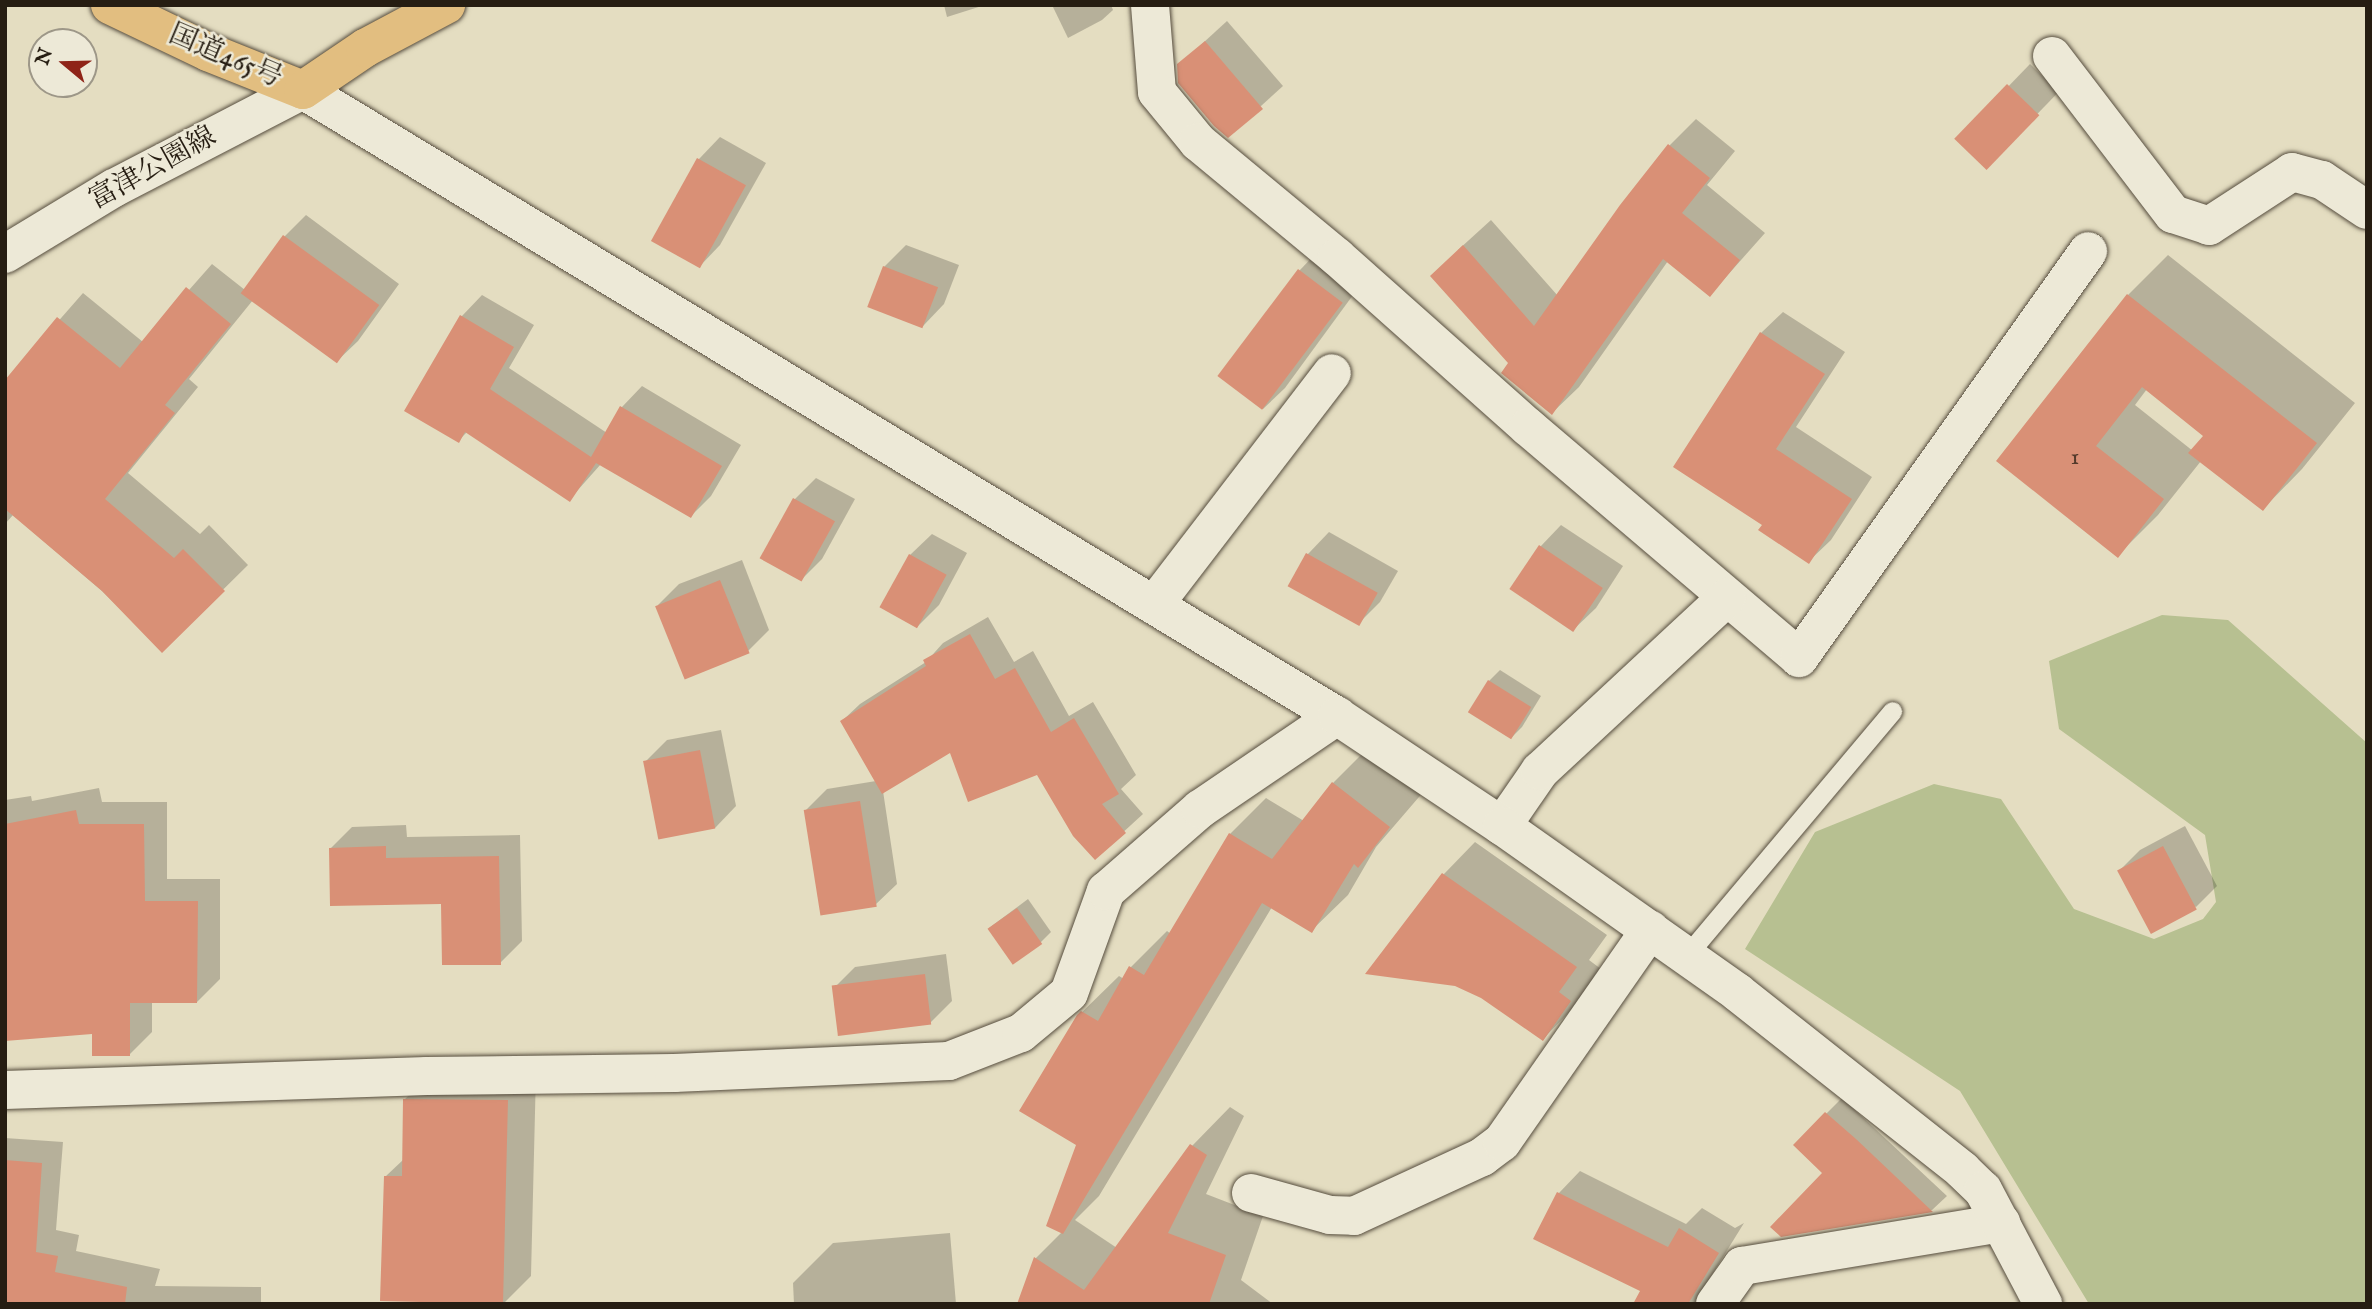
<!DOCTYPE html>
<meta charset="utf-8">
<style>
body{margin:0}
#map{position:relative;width:2372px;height:1309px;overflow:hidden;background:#e4ddc1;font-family:"IM FELL English","Noto Serif JP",serif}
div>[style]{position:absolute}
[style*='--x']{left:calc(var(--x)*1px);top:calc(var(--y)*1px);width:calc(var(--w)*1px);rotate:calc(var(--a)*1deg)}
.green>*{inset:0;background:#b7c091}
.shadow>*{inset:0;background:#0003;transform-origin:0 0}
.building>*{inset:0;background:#d99076;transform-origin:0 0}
.roads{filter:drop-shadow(0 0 2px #564d3e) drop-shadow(0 0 2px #564d3e)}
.service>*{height:19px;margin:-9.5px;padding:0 9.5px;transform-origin:9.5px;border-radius:9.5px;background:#ede9d7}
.minor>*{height:38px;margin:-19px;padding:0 19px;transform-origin:19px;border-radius:19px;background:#ede9d7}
.tertiary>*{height:38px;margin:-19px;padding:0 19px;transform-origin:19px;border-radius:19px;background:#ede9d7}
.secondary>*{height:38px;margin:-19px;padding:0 19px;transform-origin:19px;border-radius:19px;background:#ede9d7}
.trunk>*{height:38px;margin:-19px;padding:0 19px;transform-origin:19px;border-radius:19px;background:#e2be80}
span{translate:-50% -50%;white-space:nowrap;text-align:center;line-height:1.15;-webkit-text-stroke:5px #ede9d7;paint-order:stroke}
.number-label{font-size:24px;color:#533a2b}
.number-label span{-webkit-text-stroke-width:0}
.street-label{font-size:28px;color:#261d12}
.frame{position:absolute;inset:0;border:7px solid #261d12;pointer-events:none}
.north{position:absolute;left:28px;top:28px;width:70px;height:70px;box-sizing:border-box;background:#ede9d7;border:2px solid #9d9788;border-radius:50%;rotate:289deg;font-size:19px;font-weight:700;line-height:28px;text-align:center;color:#261d12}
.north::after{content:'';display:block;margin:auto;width:24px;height:32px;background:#8f2418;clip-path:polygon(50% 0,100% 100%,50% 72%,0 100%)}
</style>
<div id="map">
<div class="green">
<div style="clip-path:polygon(2162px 615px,2228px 620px,2367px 743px,2367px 1304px,2089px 1304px,1960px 1091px,1745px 949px,1815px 832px,1934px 784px,2001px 799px,2074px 909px,2154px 939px,2203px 919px,2216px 902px,2205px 835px,2059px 729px,2049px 661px)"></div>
</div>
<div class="shadow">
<div style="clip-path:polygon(944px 5px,985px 5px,947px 17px)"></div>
<div style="clip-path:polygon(1052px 5px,1111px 5px,1113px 10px,1102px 20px,1068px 38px)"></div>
<div style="clip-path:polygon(1227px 21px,1283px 86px,1228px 136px,1179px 65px)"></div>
<div style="left:2030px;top:64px;width:40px;height:105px;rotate:44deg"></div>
<div style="clip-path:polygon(1696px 119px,1735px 151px,1707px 185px,1765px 233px,1710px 295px,1668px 261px,1579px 387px,1552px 413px,1510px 363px,1458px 250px,1491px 220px,1558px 296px,1670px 145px)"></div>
<div style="clip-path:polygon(720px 137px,766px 163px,720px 245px,699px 267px,653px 240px,699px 159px)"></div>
<div style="clip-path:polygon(306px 215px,399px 284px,358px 341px,336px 362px,253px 300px,189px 379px,198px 387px,128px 473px,200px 534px,209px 525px,248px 565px,162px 650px,102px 591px,13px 515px,5px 524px,5px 382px,83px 293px,143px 342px,212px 264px,245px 290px,285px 236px)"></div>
<div style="clip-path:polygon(906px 245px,959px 265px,944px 304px,923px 326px,884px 267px)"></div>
<div style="clip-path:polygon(1321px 248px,1364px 280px,1285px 388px,1263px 409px,1220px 377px,1300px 270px)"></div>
<div style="clip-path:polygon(evenodd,2168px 255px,2355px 403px,2302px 469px,2263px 509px,2201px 461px,2158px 515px,2118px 555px,1998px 461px,2128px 295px,2168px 255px,2147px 389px,2206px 435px,2193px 451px,2135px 405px,2147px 389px)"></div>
<div style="clip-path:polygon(482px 295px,534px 325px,509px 368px,607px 433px,622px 407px,642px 386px,741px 445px,711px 496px,691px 516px,601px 464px,569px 500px,468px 431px,458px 441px,406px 410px,462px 316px)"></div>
<div style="clip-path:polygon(1783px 312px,1845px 352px,1796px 427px,1872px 477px,1831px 540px,1809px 561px,1764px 525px,1761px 333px)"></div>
<div style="clip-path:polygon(816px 478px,855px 499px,822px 559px,801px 580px,762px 558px,795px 499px)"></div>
<div style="clip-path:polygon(1561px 525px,1623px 566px,1596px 608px,1574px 629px,1540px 547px)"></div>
<div style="clip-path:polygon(1329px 532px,1398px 571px,1380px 602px,1359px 623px,1291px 585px,1308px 554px)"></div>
<div style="clip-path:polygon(932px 534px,967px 553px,939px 605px,917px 627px,910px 555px)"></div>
<div style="clip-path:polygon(742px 560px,769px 630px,748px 651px,658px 605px,679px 584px)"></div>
<div style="clip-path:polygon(988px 617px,1014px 662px,1033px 651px,1069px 716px,1093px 702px,1136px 775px,1121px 789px,1143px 814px,1095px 858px,1038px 773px,951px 751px,883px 791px,897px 884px,875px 905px,806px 810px,827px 789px,876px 781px,842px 721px,860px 704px,926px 662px,943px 643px)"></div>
<div style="clip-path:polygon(1500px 670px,1541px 696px,1522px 727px,1511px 738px,1489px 681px)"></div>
<div style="clip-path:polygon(721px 730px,736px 806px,715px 828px,645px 762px,667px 740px)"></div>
<div style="clip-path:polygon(1369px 747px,1425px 790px,1376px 847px,1348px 895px,1311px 931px,1272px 907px,1099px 1196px,1075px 1220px,1117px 1248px,1192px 1146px,1230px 1107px,1244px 1116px,1206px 1194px,1263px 1216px,1241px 1280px,1273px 1304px,1019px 1304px,1036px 1258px,1062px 1232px,1079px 1145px,1078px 1016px,1119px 976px,1124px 979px,1131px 967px,1167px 931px,1171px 934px,1230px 834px,1266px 798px,1304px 821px,1333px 783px)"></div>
<div style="clip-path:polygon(99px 788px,102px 802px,167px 802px,167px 879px,220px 879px,220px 979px,197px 1002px,152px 1002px,152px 1032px,129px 1055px,94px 1032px,5px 1010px,5px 800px,31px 796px,32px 801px)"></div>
<div style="clip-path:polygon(406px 825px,407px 837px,520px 835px,522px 941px,500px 963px,443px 902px,331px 848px,352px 827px)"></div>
<div style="clip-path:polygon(2185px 826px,2217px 886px,2196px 907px,2119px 871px,2140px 850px)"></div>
<div style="clip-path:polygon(1475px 842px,1607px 935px,1589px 960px,1601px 969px,1574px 1007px,1543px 1039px,1482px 997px,1456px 984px,1368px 973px,1444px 874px)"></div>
<div style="clip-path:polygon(1028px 899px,1051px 932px,1040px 943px,989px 928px)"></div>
<div style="clip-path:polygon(946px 954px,952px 1001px,930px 1023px,834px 988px,855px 967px)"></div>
<div style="clip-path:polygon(433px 1072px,536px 1072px,531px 1276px,503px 1304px,381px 1300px,386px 1176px,404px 1159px,404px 1100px)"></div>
<div style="clip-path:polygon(1842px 1098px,1947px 1196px,1932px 1210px,1781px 1236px,1824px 1173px,1795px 1145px)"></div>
<div style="clip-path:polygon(5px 1138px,63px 1142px,56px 1230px,79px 1235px,76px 1251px,160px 1269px,155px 1286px,261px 1287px,261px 1304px,5px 1304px)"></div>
<div style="clip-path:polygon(1580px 1171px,1686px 1224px,1702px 1208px,1735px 1228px,1744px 1223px,1694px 1304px,1643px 1304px,1652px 1295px,1536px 1238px,1559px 1193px)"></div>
<div style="clip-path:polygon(950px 1233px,956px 1304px,794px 1304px,793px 1283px,833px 1243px)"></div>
</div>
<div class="building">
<div style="clip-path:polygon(1205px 41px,1263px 109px,1228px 138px,1214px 126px,1178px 83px,1177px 64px)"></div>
<div style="left:2007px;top:84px;width:45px;height:76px;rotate:44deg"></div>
<div style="clip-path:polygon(1668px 144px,1710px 178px,1682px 213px,1740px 260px,1710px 297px,1663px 259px,1552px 415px,1501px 373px,1508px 363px,1430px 276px,1463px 245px,1534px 326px,1620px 205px)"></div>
<div style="left:697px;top:158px;width:56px;height:95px;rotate:29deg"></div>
<div style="left:283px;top:235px;width:119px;height:72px;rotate:36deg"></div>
<div style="left:883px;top:266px;width:59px;height:44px;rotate:21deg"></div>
<div style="left:1298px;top:269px;width:56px;height:134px;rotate:37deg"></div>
<div style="clip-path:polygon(186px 287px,231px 324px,165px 405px,175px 413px,105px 499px,174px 558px,183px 549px,225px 591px,162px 653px,102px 591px,5px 509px,5px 380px,57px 317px,120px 368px)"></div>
<div style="clip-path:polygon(2127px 294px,2317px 443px,2263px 511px,2188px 453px,2203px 436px,2142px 387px,2096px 446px,2164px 499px,2118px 558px,1996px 461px)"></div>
<div style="clip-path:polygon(460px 315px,514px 347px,490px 389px,591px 457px,620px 406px,722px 466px,691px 518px,596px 463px,570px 502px,465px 432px,459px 443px,404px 411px)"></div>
<div style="clip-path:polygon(1760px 332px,1825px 374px,1776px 449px,1852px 499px,1809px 564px,1758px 530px,1762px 525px,1673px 467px)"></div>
<div style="left:793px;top:498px;width:48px;height:69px;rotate:29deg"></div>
<div style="left:1539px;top:545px;width:77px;height:53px;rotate:34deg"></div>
<div style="left:1306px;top:553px;width:82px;height:38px;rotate:29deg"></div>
<div style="left:909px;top:554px;width:43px;height:61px;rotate:29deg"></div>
<div style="left:720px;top:580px;width:79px;height:70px;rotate:68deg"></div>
<div style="clip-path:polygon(970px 634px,995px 679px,1015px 668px,1051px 732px,1074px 718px,1119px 794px,1102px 804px,1126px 833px,1095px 860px,1073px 836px,1037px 775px,968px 802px,950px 753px,882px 794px,840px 721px,926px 666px,923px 660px)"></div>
<div style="left:1488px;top:680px;width:51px;height:38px;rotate:32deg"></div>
<div style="left:700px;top:750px;width:80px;height:58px;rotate:79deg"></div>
<div style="clip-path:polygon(1332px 782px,1390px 827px,1358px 868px,1354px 864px,1312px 933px,1262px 903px,1063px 1234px,1046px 1226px,1076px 1145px,1019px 1111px,1077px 1015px,1081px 1011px,1098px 1021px,1129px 966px,1144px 975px,1229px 833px,1272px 859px)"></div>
<div style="left:860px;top:801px;width:107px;height:57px;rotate:81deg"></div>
<div style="clip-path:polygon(76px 810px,79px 824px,144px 824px,145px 901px,198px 901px,197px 1003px,130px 1003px,130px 1056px,92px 1056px,92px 1034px,5px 1041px,5px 824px)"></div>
<div style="clip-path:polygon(386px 846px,386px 858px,499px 856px,501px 965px,442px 965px,441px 904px,330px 906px,329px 848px)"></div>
<div style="left:2163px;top:846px;width:72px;height:52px;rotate:62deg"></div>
<div style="clip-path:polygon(1442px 873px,1577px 967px,1559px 992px,1571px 1001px,1543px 1041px,1481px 998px,1455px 986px,1365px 974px)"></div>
<div style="left:1017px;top:908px;width:44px;height:36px;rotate:55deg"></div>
<div style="left:925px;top:974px;width:51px;height:94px;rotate:83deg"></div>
<div style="clip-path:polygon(403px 1099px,508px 1100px,503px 1304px,380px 1301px,384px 1176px,402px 1176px)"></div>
<div style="clip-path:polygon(1825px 1112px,1856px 1139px,1933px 1212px,1781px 1237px,1770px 1227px,1822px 1173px,1793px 1145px)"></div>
<div style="clip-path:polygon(1190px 1144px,1207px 1155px,1168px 1233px,1226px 1255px,1209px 1304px,1017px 1304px,1034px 1257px,1084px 1290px)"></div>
<div style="clip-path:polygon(5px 1160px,42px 1163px,36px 1252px,58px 1256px,55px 1272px,127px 1287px,125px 1304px,5px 1304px)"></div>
<div style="clip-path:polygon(1557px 1192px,1668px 1247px,1679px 1228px,1719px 1253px,1688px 1304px,1633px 1304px,1640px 1291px,1533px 1239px)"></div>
</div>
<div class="roads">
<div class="service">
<div style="--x:1686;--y:956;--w:320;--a:-49.9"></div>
</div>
<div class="minor">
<div style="--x:1150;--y:5;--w:87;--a:85.4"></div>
<div style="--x:1157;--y:92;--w:65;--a:50.6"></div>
<div style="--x:1198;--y:142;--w:180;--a:39.6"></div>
<div style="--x:1337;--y:257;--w:256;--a:41.7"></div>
<div style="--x:1528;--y:427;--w:356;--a:40.4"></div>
<div style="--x:1799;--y:658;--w:499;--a:-54.6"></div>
<div style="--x:2052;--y:56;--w:199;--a:52.6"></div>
<div style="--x:2173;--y:214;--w:38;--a:18"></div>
<div style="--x:2209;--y:226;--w:99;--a:-33"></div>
<div style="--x:2292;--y:172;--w:31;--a:15"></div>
<div style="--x:2322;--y:180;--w:54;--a:33.7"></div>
<div style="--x:1154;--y:605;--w:292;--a:-52.5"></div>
<div style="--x:1502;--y:826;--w:67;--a:-55.4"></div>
<div style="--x:1540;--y:771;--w:255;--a:-42.9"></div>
<div style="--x:5;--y:1090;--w:422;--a:-1.9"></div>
<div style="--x:427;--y:1076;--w:247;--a:-0.7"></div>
<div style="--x:674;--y:1073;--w:275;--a:-2.5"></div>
<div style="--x:949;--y:1061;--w:77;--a:-21.3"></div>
<div style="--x:1021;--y:1033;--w:62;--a:-39.8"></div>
<div style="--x:1069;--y:993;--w:109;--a:-70.1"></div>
<div style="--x:1106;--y:891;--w:125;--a:-41.1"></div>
<div style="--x:1200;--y:809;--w:166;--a:-34.2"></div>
<div style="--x:1251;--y:1193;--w:82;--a:15.6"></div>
<div style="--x:1330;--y:1215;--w:24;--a:2"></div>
<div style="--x:1354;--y:1216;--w:141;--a:-24.7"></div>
<div style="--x:1482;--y:1157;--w:25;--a:-37"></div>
<div style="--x:1502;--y:1142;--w:259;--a:-55.1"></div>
<div style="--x:1715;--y:1304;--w:47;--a:-54.6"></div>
<div style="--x:1742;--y:1266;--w:263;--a:-9.4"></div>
</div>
<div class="tertiary">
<div style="--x:303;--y:90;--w:1209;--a:31.19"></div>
<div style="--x:1337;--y:716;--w:198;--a:33.7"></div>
<div style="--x:1502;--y:826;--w:288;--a:35.2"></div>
<div style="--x:1737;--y:992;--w:287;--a:38.3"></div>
<div style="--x:1962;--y:1170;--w:29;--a:44"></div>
<div style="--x:1983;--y:1190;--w:129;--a:62.2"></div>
</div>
<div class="secondary">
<div style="--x:5;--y:254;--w:127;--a:-31.2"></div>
<div style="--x:114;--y:188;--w:213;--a:-27.4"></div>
</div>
<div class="trunk">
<div style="--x:110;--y:5;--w:109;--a:25.6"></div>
<div style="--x:208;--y:52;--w:102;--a:21.8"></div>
<div style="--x:303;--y:90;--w:75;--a:-34.1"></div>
<div style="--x:365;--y:48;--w:92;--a:-28"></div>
</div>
</div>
<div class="number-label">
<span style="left:2075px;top:458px">1</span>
</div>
<div class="street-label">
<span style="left:225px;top:57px;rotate:23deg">国道465号</span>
<span style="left:153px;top:169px;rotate:-29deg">富津公園線</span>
</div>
<div class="frame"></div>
<div class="north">N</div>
</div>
